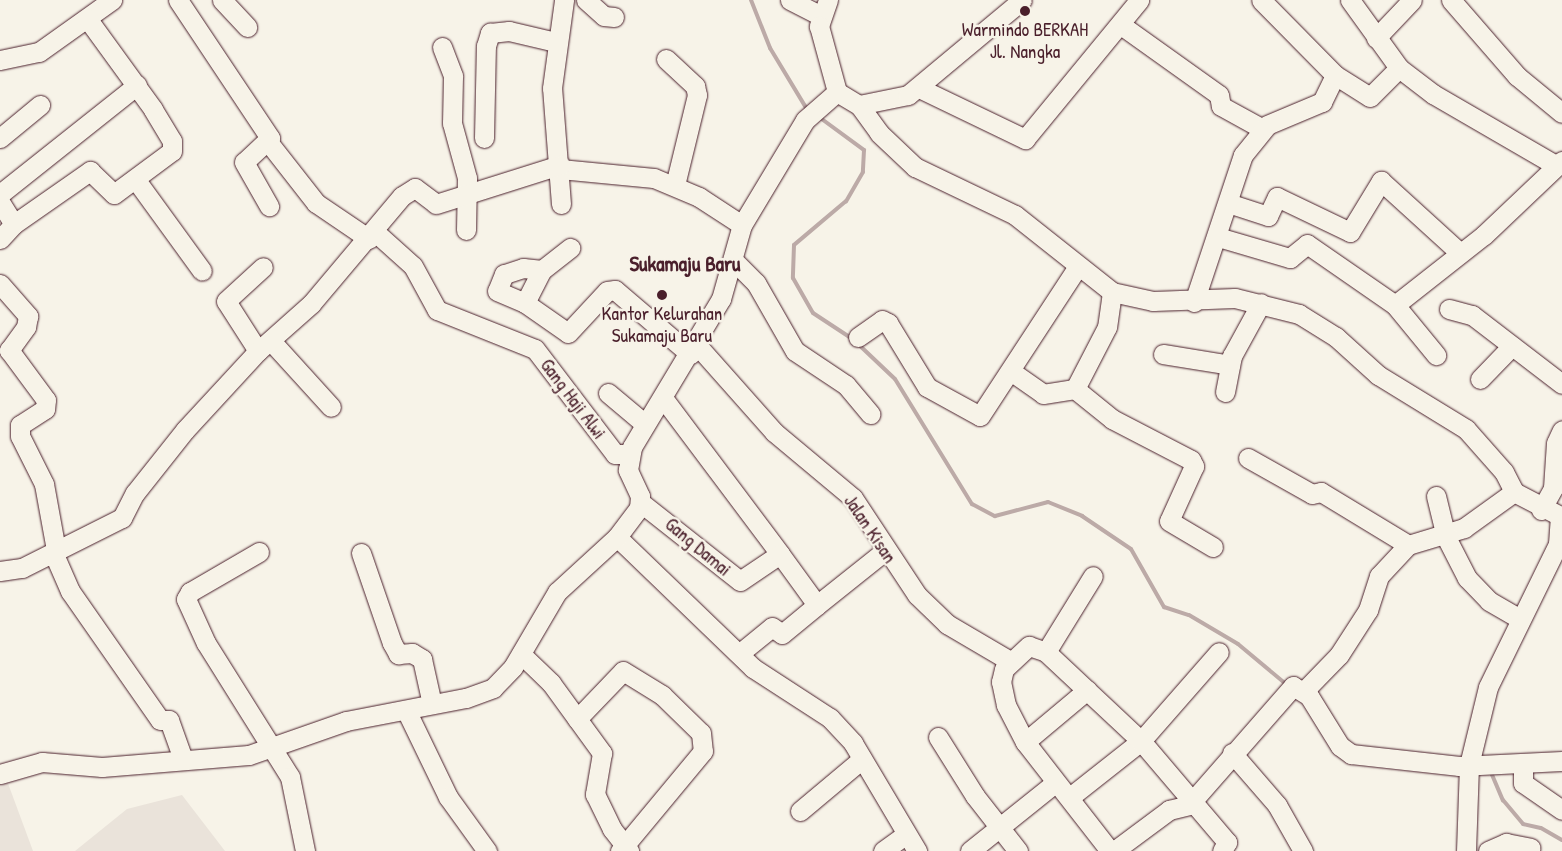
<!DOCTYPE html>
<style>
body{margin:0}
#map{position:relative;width:1562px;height:851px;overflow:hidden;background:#f7f3e8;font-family:"Patrick Hand",sans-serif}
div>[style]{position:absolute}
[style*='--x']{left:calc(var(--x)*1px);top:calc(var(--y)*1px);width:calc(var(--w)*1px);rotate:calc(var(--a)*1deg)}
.built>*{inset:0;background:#eae3da}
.stream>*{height:4px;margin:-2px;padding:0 2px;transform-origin:2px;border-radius:2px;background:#bcaaa7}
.roads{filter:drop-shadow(0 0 1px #4a1f2b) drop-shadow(0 0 1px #4a1f2b)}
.minor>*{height:19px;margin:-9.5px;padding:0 9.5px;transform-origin:9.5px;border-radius:9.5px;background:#f7f3e8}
.dots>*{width:14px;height:14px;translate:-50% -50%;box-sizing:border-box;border:2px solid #f7f3e8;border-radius:50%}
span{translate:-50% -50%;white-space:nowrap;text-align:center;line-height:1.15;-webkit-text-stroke:5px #f7f3e8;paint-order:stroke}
.poi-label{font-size:19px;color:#4a1f2b}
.street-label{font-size:19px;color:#4a1f2b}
.quarter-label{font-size:21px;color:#4a1f2b;font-weight:700}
</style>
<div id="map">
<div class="built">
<div style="clip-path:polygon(6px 778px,33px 851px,0 851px,0 779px)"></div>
<div style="clip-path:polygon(182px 795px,225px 851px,75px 851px,127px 809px)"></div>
</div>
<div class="stream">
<div style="--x:751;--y:0;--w:52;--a:68.4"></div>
<div style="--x:770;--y:48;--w:74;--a:58.9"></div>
<div style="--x:819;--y:117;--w:56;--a:36.3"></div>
<div style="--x:864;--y:150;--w:22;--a:93"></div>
<div style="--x:863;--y:172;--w:34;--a:120"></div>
<div style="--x:846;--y:201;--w:68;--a:139.8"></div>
<div style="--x:794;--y:245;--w:33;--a:92"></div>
<div style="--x:793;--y:278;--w:40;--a:60.3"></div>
<div style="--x:813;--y:313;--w:45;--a:33.3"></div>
<div style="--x:857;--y:343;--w:52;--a:43.5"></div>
<div style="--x:895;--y:379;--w:147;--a:58.4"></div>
<div style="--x:972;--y:504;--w:26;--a:28"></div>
<div style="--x:995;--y:516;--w:55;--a:-14.8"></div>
<div style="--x:1048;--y:502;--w:37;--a:22"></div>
<div style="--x:1082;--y:516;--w:59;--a:34"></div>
<div style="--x:1131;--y:549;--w:67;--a:60.4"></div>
<div style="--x:1164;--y:607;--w:26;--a:18"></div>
<div style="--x:1189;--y:615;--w:57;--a:30.6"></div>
<div style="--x:1238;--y:644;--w:64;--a:39.9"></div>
<div style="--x:1490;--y:770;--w:33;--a:67"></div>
<div style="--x:1503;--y:800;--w:31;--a:50"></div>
<div style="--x:1523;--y:824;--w:18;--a:13"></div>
<div style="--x:1541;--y:828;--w:24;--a:30"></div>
</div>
<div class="roads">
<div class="minor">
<div style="--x:178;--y:0;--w:166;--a:56.3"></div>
<div style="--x:270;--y:138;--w:35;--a:137"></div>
<div style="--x:244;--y:162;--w:51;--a:60.4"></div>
<div style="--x:222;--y:0;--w:37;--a:47"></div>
<div style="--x:586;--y:0;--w:24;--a:42"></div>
<div style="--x:604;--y:16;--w:10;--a:6"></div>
<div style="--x:790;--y:0;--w:33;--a:27"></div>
<div style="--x:828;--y:0;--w:28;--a:109"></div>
<div style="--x:819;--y:26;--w:68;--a:74.7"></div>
<div style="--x:1350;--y:0;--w:84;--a:54.2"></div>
<div style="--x:1399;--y:68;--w:43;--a:37.4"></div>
<div style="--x:1433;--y:94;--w:143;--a:30.1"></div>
<div style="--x:1451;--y:0;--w:101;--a:49"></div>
<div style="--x:1517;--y:76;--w:58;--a:39.4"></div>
<div style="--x:1121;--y:25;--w:120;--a:35.5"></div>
<div style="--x:1219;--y:95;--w:11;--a:80"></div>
<div style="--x:1221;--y:106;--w:48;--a:28.7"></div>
<div style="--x:1376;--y:38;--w:52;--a:-46.5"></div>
<div style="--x:442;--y:47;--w:31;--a:69"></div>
<div style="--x:453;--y:76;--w:47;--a:91.2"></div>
<div style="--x:452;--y:123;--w:57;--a:74.7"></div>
<div style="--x:467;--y:178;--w:52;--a:91.1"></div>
<div style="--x:666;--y:59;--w:40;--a:43"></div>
<div style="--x:695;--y:86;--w:9;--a:77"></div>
<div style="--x:697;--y:95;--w:93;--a:103.7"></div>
<div style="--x:0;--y:60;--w:40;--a:-12"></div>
<div style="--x:39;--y:52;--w:90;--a:-35.5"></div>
<div style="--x:1335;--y:75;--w:41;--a:32.2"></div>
<div style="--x:1370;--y:97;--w:41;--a:-45"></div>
<div style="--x:919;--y:88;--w:118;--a:25.7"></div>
<div style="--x:1025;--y:139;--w:180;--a:-50.6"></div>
<div style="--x:859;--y:105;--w:34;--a:54"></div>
<div style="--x:879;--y:133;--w:50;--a:43.4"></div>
<div style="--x:915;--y:167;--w:111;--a:25.6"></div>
<div style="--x:1015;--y:215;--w:124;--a:38.4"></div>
<div style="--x:1112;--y:292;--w:42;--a:12.4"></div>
<div style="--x:1153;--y:301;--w:82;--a:-2.1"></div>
<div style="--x:1235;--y:298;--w:66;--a:14"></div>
<div style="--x:1299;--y:314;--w:44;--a:31.9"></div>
<div style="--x:1336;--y:337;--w:57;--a:42.1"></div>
<div style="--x:1378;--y:375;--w:103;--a:31.5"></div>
<div style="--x:1466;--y:429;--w:57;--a:48.5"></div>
<div style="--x:1504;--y:472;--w:22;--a:63"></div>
<div style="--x:1514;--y:492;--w:54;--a:27.5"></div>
<div style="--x:0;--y:138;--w:52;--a:-39.5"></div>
<div style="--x:484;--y:138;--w:92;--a:-88.8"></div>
<div style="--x:486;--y:46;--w:14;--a:-73"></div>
<div style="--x:490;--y:33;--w:19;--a:-6"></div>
<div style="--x:509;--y:31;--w:48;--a:13.2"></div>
<div style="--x:269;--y:143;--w:76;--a:51.9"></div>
<div style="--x:316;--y:203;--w:64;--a:34.2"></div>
<div style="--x:560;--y:169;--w:94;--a:5.5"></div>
<div style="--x:654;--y:178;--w:49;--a:22.9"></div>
<div style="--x:699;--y:197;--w:51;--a:33.1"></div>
<div style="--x:136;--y:180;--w:112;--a:54"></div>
<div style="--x:0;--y:194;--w:175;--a:-38.5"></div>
<div style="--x:0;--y:202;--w:26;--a:58"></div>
<div style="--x:1228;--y:203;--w:42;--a:18"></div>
<div style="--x:1268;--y:216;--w:21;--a:-65"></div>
<div style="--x:1277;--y:197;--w:81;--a:25.6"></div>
<div style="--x:1350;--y:232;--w:60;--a:-58.7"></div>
<div style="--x:1381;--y:181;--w:107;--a:42.3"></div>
<div style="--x:561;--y:204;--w:116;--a:-94.4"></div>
<div style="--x:552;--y:88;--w:89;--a:-82.2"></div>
<div style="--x:374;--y:231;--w:52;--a:41.9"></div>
<div style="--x:413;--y:266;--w:50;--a:61.4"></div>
<div style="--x:437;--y:310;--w:105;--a:21.7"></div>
<div style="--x:535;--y:349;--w:132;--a:52.7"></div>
<div style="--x:615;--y:454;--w:14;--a:0"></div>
<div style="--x:1218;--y:237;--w:75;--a:16.3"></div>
<div style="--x:1290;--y:258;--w:22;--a:-39"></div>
<div style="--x:1307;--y:244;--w:107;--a:34.7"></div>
<div style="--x:1395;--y:305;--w:65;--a:50.6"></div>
<div style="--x:0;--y:239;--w:21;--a:-47"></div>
<div style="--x:14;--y:224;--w:93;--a:-34.9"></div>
<div style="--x:90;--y:171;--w:33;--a:44"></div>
<div style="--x:114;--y:194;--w:72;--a:-36.6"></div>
<div style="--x:172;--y:151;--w:10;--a:-90"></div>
<div style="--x:172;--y:141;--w:37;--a:-121"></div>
<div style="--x:153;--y:109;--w:112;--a:-126"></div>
<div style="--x:734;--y:261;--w:31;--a:45"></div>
<div style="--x:756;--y:283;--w:78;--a:60.2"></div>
<div style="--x:795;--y:351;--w:61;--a:33.7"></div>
<div style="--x:846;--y:385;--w:38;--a:50"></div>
<div style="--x:542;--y:270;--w:19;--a:-174"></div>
<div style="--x:523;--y:268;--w:20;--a:162"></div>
<div style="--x:504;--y:274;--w:18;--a:112"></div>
<div style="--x:497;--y:291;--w:30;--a:23"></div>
<div style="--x:525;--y:303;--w:52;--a:34.9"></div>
<div style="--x:568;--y:333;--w:57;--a:-47.1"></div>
<div style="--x:607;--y:291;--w:8;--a:-7"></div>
<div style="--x:615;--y:290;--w:99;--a:40.5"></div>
<div style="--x:0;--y:284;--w:43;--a:48.8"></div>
<div style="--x:28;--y:316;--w:11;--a:100"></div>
<div style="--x:26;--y:327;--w:29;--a:126"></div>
<div style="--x:9;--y:350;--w:62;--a:53.5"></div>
<div style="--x:46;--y:400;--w:9;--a:96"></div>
<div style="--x:45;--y:409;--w:30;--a:147"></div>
<div style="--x:20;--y:425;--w:11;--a:90"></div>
<div style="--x:20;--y:436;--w:54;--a:63.4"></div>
<div style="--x:44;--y:484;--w:67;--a:79.7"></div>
<div style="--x:1112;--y:292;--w:35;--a:98"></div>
<div style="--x:1107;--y:327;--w:70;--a:117.3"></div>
<div style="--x:1075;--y:389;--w:48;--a:39"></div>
<div style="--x:1112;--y:419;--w:89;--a:27.4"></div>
<div style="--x:1191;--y:460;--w:7;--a:63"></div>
<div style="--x:1194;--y:466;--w:60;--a:114.4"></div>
<div style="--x:1169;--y:521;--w:51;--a:30.6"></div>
<div style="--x:1194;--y:302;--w:155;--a:-71.6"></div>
<div style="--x:1243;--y:155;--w:38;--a:-51"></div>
<div style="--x:1267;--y:125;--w:60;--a:-22.7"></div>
<div style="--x:1322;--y:102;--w:30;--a:-64"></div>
<div style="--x:1335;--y:75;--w:105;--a:-134.6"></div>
<div style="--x:525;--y:303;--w:37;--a:-63"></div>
<div style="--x:542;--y:270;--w:36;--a:-38"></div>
<div style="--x:1395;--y:305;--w:113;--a:-38.2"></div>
<div style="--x:1484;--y:235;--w:108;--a:-43.5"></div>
<div style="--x:1449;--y:309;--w:24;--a:15"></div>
<div style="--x:1472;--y:315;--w:113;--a:37.5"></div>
<div style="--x:858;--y:337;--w:29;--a:-35"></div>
<div style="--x:882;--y:320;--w:7;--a:27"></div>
<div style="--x:888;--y:323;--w:75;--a:58.6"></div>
<div style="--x:927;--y:387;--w:60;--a:28.7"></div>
<div style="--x:980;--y:416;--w:177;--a:-56.8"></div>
<div style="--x:271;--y:341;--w:89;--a:47.7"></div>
<div style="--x:696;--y:344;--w:118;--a:48.4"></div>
<div style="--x:774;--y:432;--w:103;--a:39.9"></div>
<div style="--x:853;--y:498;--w:116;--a:56.6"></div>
<div style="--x:917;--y:595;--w:42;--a:44"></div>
<div style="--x:947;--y:624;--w:73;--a:30.4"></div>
<div style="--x:258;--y:351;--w:59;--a:-122.6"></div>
<div style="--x:226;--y:301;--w:50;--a:-42.6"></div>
<div style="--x:1163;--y:354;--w:68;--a:9.3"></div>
<div style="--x:1012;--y:372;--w:38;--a:35"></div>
<div style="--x:1043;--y:394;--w:32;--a:-9"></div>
<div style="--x:1480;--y:379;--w:46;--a:-45.9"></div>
<div style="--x:1225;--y:392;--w:37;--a:-79"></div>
<div style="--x:1232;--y:356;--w:60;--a:-61.3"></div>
<div style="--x:608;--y:393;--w:48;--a:40"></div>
<div style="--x:663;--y:398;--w:195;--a:53.1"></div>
<div style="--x:1248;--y:458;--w:73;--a:29.4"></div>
<div style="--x:1312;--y:494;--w:9;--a:-13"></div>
<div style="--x:1321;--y:492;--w:102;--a:31.3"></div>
<div style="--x:1436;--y:496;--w:42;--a:76.3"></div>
<div style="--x:1446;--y:537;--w:46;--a:62.9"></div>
<div style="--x:1467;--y:578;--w:32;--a:46"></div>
<div style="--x:1489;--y:601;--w:34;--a:30"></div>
<div style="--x:640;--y:502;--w:127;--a:38.3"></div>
<div style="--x:740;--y:581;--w:48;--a:-34"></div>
<div style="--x:780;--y:554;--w:63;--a:54"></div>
<div style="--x:817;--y:605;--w:88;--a:-38.6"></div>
<div style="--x:1541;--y:510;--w:25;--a:-61"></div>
<div style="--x:1553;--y:488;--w:45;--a:-86.2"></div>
<div style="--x:1556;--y:443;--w:14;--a:-65"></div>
<div style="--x:617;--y:537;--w:189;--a:43.9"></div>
<div style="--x:753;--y:668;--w:92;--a:33"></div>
<div style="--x:830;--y:718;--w:34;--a:47"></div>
<div style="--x:853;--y:743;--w:126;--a:59.3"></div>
<div style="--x:53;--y:552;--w:43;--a:66.4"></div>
<div style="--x:70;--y:591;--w:157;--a:55.1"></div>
<div style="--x:160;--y:720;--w:9;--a:0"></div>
<div style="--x:169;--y:720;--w:41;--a:70.3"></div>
<div style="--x:259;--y:552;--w:80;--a:149.9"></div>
<div style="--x:190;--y:592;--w:8;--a:120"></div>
<div style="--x:186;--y:599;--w:48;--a:65.6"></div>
<div style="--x:206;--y:643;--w:158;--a:57.9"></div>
<div style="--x:290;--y:777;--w:76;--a:78.5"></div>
<div style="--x:361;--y:553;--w:95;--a:71"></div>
<div style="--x:392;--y:643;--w:13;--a:61"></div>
<div style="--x:398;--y:654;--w:14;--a:-4"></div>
<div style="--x:412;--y:653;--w:12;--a:31"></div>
<div style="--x:422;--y:659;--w:46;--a:77.5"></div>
<div style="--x:0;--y:571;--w:22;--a:-8"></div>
<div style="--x:22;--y:568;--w:112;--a:-26.6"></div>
<div style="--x:122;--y:518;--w:28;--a:-63"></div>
<div style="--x:135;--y:493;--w:80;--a:-51.6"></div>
<div style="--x:185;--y:430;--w:108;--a:-47.3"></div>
<div style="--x:258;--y:351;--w:71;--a:-41.6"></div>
<div style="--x:311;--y:304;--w:141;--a:-49.9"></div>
<div style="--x:402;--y:196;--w:15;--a:-32"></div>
<div style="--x:415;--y:188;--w:26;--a:37"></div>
<div style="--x:436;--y:204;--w:130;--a:-17.5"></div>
<div style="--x:1046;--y:652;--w:89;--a:-58.3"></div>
<div style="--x:740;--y:653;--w:41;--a:-39.1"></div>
<div style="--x:772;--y:627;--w:12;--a:35"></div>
<div style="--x:782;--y:634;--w:45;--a:-39.6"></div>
<div style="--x:521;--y:654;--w:42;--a:44"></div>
<div style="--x:551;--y:683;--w:87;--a:53.9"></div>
<div style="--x:602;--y:753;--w:42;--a:99.7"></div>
<div style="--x:595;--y:794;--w:39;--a:64"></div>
<div style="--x:612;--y:829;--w:28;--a:52"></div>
<div style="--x:1304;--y:691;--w:50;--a:-45.8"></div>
<div style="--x:1339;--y:655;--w:54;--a:-57.2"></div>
<div style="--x:1368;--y:610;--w:36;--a:-72"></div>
<div style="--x:1379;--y:576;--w:42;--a:-46.9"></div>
<div style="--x:1408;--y:545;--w:59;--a:-16.9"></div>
<div style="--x:1464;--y:528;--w:62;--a:-35.8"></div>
<div style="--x:406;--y:710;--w:97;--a:64.2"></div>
<div style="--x:448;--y:797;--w:67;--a:54.2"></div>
<div style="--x:577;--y:719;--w:66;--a:-46.2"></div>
<div style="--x:623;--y:671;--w:46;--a:31.6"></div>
<div style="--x:662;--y:695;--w:54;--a:44.3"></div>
<div style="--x:701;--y:733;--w:18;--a:84"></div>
<div style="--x:703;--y:751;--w:130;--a:129.7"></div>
<div style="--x:938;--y:737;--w:70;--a:57.9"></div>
<div style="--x:975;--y:796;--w:70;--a:52"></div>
<div style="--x:1025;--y:742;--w:81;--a:-40"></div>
<div style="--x:1232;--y:753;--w:69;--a:49.1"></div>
<div style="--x:1277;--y:805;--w:53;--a:60.5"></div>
<div style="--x:1523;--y:765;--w:18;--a:90"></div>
<div style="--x:1523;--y:783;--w:47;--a:34.7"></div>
<div style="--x:0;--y:774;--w:44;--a:-15.9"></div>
<div style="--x:42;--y:762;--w:60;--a:4.8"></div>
<div style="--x:102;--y:767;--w:147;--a:-4.7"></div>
<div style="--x:249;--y:755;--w:103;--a:-19.3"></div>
<div style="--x:346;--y:721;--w:122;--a:-10.9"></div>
<div style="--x:466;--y:698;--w:29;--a:-20"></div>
<div style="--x:493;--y:688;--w:29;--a:-46"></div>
<div style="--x:513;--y:667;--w:87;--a:-59.6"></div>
<div style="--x:557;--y:592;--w:81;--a:-42.5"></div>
<div style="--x:617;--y:537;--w:36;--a:-53"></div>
<div style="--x:639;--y:508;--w:12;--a:-85"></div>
<div style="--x:640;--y:496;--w:29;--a:-115"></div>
<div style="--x:628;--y:470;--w:23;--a:-80"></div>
<div style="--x:632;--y:447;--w:173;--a:-59"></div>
<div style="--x:721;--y:299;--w:77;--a:-74.2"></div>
<div style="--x:742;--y:225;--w:122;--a:-59"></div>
<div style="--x:805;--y:120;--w:43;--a:-41.2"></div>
<div style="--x:837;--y:92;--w:26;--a:31"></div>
<div style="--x:859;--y:105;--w:50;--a:-11.5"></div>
<div style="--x:908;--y:95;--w:148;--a:-39.8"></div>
<div style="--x:1070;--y:797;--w:90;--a:-38.3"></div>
<div style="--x:1141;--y:741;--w:118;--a:-48.8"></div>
<div style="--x:800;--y:811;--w:81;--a:-40"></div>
<div style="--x:883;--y:851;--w:27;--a:-36"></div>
<div style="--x:970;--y:851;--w:109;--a:-38.7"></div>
<div style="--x:1110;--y:851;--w:138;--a:-127.9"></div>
<div style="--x:1025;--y:742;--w:42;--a:-117.2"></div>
<div style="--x:1006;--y:705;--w:24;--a:-102"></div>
<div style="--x:1001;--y:682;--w:13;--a:-77"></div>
<div style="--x:1004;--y:669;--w:34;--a:-43"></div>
<div style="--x:1029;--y:646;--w:18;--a:19"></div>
<div style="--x:1046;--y:652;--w:130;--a:43.1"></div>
<div style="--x:1141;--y:741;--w:133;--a:49.6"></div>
<div style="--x:1227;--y:842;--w:10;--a:119"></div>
<div style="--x:1114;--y:851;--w:69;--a:-36.7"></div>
<div style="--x:1169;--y:810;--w:21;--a:-14"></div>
<div style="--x:1189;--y:805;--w:158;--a:-48.8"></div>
<div style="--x:1293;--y:686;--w:19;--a:32"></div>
<div style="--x:1309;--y:696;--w:59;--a:58.2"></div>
<div style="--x:1340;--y:746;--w:14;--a:36"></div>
<div style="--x:1351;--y:754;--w:109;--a:6.3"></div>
<div style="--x:1459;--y:766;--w:103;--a:-2.8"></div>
<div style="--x:1466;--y:851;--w:86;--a:-88"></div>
<div style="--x:1469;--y:765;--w:80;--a:-76.3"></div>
<div style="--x:1488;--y:687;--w:159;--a:-63.9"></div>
<div style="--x:1558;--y:544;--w:27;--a:-86"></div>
<div style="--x:1488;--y:851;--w:20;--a:-24"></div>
<div style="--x:1506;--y:843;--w:25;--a:11"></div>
</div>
</div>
<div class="dots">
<div style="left:1025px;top:11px;background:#4a1f2b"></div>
<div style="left:662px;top:295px;background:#4a1f2b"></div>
</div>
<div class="poi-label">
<span style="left:1025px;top:41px">Warmindo BERKAH<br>Jl. Nangka</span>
<span style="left:662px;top:325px">Kantor Kelurahan<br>Sukamaju Baru</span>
</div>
<div class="street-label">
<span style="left:573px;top:399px;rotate:53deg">Gang Haji Alwi</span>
<span style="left:870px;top:529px;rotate:56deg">Jalan Kisan</span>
<span style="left:698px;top:547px;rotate:40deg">Gang Damai</span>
</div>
<div class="quarter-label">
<span style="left:685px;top:264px">Sukamaju Baru</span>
</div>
</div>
